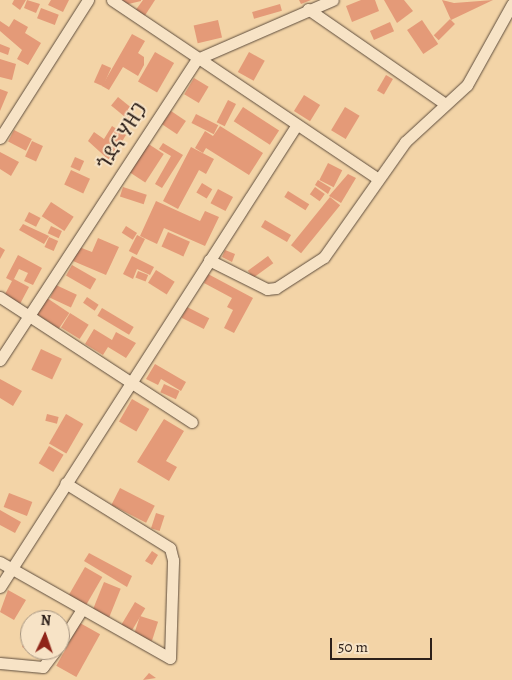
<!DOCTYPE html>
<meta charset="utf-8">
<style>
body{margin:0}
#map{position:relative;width:512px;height:680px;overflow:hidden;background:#f3d4a7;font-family:Alegreya,"Noto Serif Ethiopic",serif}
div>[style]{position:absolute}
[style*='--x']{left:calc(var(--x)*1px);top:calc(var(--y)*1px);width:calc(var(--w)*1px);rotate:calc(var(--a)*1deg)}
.building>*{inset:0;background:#e49a78;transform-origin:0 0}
.roads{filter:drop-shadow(0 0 1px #5e4d3d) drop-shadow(0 0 1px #5e4d3d)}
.minor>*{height:11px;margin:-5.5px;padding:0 5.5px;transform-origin:5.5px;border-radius:5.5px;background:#f7e3c6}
span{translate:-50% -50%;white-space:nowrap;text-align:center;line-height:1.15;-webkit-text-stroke:4px #f7e3c6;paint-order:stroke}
.street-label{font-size:20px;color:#2d201a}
.north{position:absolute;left:20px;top:610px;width:50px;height:50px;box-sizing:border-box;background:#f7e3c6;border:1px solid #a69581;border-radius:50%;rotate:3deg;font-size:14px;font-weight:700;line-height:20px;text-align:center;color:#2d201a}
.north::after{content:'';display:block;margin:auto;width:18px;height:22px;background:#8f2418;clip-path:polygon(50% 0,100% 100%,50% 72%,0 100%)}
.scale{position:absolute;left:330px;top:638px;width:102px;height:22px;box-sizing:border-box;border:2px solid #2d201a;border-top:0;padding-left:6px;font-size:15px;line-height:18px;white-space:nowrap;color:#2d201a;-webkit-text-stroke:4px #f7e3c6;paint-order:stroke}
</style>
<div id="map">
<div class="building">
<div style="clip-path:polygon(14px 0,26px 0,20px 10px,12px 4px)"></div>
<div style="clip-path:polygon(27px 0,40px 4px,36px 13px,24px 8px)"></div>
<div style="clip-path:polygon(51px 0,69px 0,63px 12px,48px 5px)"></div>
<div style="clip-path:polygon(118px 0,141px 0,141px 1px,120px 6px)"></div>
<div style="clip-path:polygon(143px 0,155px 0,144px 17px,135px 11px)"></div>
<div style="clip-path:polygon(299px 0,311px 0,301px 4px)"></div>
<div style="clip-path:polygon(361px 0,375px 0,379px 11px,352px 22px,346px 6px)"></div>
<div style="clip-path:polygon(384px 0,404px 0,413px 11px,397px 23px)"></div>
<div style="clip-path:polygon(442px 0,454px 3px,493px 0,451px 20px)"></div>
<div style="left:280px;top:4px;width:7px;height:29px;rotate:74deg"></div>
<div style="left:41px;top:8px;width:19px;height:11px;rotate:21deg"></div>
<div style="clip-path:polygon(14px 19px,28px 27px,25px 33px,41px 43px,28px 65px,17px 59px,22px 50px,0 31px,0 21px,9px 27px)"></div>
<div style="left:450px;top:19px;width:7px;height:23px;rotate:45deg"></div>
<div style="left:218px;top:20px;width:18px;height:25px;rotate:77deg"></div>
<div style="left:422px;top:20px;width:29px;height:18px;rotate:56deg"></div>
<div style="left:390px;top:22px;width:10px;height:22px;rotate:66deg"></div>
<div style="clip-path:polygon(132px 34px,145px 41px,138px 53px,144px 57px,144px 65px,138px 76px,123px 67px,109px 90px,102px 86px)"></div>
<div style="clip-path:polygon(0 44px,10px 48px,8px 55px,0 52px)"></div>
<div style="left:155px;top:52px;width:22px;height:34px;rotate:30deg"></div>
<div style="left:249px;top:52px;width:18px;height:23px;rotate:29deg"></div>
<div style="clip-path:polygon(0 59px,16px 64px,12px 80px,0 77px)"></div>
<div style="left:102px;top:64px;width:10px;height:20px;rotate:24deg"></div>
<div style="left:386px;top:75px;width:8px;height:18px;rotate:30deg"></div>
<div style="left:194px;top:78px;width:17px;height:19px;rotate:31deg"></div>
<div style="clip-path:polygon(0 89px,8px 92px,0 111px)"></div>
<div style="left:304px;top:95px;width:19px;height:19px;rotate:32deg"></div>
<div style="left:118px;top:97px;width:22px;height:11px;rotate:39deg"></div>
<div style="left:228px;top:100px;width:9px;height:25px;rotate:27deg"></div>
<div style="left:243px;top:107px;width:43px;height:17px;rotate:33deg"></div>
<div style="left:345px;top:107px;width:17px;height:27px;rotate:31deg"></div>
<div style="left:171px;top:111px;width:18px;height:16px;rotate:34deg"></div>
<div style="left:196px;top:114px;width:25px;height:10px;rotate:27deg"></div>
<div style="clip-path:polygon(112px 126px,126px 135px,110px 161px,88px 141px,94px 132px,104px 139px)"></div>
<div style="clip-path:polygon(220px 126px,263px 153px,249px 175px,206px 148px,203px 153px,195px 148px,205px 131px,213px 136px)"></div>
<div style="left:14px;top:130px;width:20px;height:13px;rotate:27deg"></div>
<div style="left:32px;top:141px;width:12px;height:17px;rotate:24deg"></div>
<div style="left:147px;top:143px;width:20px;height:34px;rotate:33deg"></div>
<div style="clip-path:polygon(163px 143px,183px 155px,162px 188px,155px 184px,171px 156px,159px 149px)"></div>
<div style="clip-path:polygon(191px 147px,214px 159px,206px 174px,199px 170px,178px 209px,163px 201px)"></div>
<div style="clip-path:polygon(0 152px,19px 162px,11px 176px,0 169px)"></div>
<div style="left:75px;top:157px;width:10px;height:11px;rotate:24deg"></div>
<div style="left:328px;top:163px;width:16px;height:19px;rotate:27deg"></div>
<div style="left:71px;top:170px;width:21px;height:16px;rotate:25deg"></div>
<div style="clip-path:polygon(348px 174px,356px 178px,341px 203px,329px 196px)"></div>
<div style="clip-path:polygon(318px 180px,331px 188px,328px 194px,315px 185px)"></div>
<div style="left:202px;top:183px;width:12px;height:11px;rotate:31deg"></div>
<div style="left:123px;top:187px;width:25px;height:10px;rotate:18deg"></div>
<div style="left:315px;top:187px;width:12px;height:9px;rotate:35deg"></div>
<div style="left:218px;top:189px;width:17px;height:16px;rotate:28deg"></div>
<div style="left:288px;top:191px;width:25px;height:7px;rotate:32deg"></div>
<div style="left:330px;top:197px;width:13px;height:62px;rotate:39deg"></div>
<div style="clip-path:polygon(156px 201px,200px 221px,205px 211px,219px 217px,205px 246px,164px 228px,157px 244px,140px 236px)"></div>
<div style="left:51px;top:202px;width:27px;height:17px;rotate:33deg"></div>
<div style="left:29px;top:212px;width:13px;height:10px;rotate:27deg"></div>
<div style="left:265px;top:220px;width:30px;height:8px;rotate:30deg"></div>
<div style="clip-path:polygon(23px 224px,49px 236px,44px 244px,19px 230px)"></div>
<div style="left:51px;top:226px;width:12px;height:8px;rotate:24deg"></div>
<div style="left:126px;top:226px;width:13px;height:8px;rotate:32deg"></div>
<div style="left:168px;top:232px;width:24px;height:16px;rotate:24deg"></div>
<div style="left:137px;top:235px;width:9px;height:18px;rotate:27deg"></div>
<div style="left:49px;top:237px;width:10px;height:11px;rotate:24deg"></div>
<div style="clip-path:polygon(98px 238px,119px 247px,106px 275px,73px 261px,79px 247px,92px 252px)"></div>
<div style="clip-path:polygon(0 247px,5px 250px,0 259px)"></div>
<div style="clip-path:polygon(225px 250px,235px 254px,232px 262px,222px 257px)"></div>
<div style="clip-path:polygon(18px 255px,42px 268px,33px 285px,24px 281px,28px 273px,19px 269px,14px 279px,29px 287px,20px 304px,4px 296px,12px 281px,6px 278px)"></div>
<div style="clip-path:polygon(132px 256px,154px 267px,150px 275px,137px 269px,133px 279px,123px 274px)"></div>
<div style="left:268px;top:256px;width:9px;height:25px;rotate:54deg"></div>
<div style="left:72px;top:265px;width:28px;height:12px;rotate:30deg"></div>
<div style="left:156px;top:270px;width:22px;height:15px;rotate:32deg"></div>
<div style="left:138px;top:271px;width:11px;height:7px;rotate:22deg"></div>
<div style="clip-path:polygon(208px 274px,253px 298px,234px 333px,224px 328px,233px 310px,227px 307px,232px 298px,204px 283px)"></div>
<div style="left:56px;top:285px;width:23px;height:14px;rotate:25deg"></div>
<div style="left:87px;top:297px;width:14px;height:7px;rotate:34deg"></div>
<div style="left:47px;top:298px;width:27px;height:19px;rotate:34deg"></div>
<div style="left:187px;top:307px;width:25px;height:12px;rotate:27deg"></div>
<div style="left:102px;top:308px;width:37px;height:9px;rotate:31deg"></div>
<div style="left:70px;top:313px;width:22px;height:17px;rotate:32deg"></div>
<div style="clip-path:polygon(94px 329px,112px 340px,116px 332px,136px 343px,126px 358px,108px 347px,103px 355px,85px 344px)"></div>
<div style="left:41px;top:349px;width:23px;height:23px;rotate:25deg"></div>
<div style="clip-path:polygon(155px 364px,186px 382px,181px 391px,161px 379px,158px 385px,146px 379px)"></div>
<div style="clip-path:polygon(0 379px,22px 391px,13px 406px,0 398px)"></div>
<div style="left:164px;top:384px;width:17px;height:9px;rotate:24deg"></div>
<div style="left:132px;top:399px;width:20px;height:26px;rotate:30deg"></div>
<div style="left:47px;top:414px;width:12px;height:7px;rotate:14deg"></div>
<div style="left:66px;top:414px;width:20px;height:34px;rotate:30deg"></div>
<div style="clip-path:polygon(164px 419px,184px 431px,166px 461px,177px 467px,169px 481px,137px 462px)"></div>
<div style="left:49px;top:446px;width:17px;height:20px;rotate:31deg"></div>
<div style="left:120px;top:488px;width:39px;height:19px;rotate:27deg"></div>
<div style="left:9px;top:493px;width:25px;height:15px;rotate:21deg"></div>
<div style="clip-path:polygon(0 510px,21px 522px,15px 533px,0 525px)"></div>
<div style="left:156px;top:513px;width:9px;height:16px;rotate:18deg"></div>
<div style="clip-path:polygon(152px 551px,158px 555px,152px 565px,145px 561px)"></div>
<div style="clip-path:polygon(89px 553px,132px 576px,127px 587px,84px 561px)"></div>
<div style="left:85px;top:567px;width:20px;height:35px;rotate:30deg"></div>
<div style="left:104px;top:582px;width:18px;height:32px;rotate:22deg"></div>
<div style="clip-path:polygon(8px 590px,26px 600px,14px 620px,0 612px)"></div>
<div style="left:135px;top:602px;width:12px;height:30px;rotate:31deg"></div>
<div style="left:140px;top:616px;width:19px;height:20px;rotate:18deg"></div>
<div style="left:80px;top:623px;width:23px;height:49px;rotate:29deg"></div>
<div style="clip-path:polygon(30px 631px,30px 650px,46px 650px,42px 657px,22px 647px)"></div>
<div style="clip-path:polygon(149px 673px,156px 678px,143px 680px)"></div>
</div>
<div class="roads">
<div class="minor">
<div style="--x:112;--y:0;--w:321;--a:33.9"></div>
<div style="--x:308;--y:9;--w:167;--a:34.7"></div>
<div style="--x:0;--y:138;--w:164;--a:-57.5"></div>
<div style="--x:209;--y:260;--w:65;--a:26.6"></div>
<div style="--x:267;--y:289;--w:9;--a:-6"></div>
<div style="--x:276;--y:288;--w:57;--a:-32.9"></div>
<div style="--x:324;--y:257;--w:141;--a:-54.8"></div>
<div style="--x:405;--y:142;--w:84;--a:-42.6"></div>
<div style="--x:467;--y:85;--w:93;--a:-60.9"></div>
<div style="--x:0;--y:297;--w:229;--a:33.1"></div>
<div style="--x:0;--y:360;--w:360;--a:-56.8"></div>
<div style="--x:197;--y:59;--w:148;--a:-23.5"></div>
<div style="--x:0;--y:562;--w:195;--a:29.5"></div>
<div style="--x:170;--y:658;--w:98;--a:-88.2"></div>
<div style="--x:173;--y:560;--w:12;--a:-104"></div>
<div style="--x:170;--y:548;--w:123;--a:-148.2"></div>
<div style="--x:0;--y:587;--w:548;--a:-57.3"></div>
<div style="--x:60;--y:644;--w:41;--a:-57.8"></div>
<div style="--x:0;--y:663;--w:43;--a:5.3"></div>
<div style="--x:43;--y:667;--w:21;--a:-53"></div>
</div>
</div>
<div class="street-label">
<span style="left:122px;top:136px;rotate:-57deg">ጎደና ሃዘጋ</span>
</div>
<div class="north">N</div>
<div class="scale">50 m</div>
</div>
